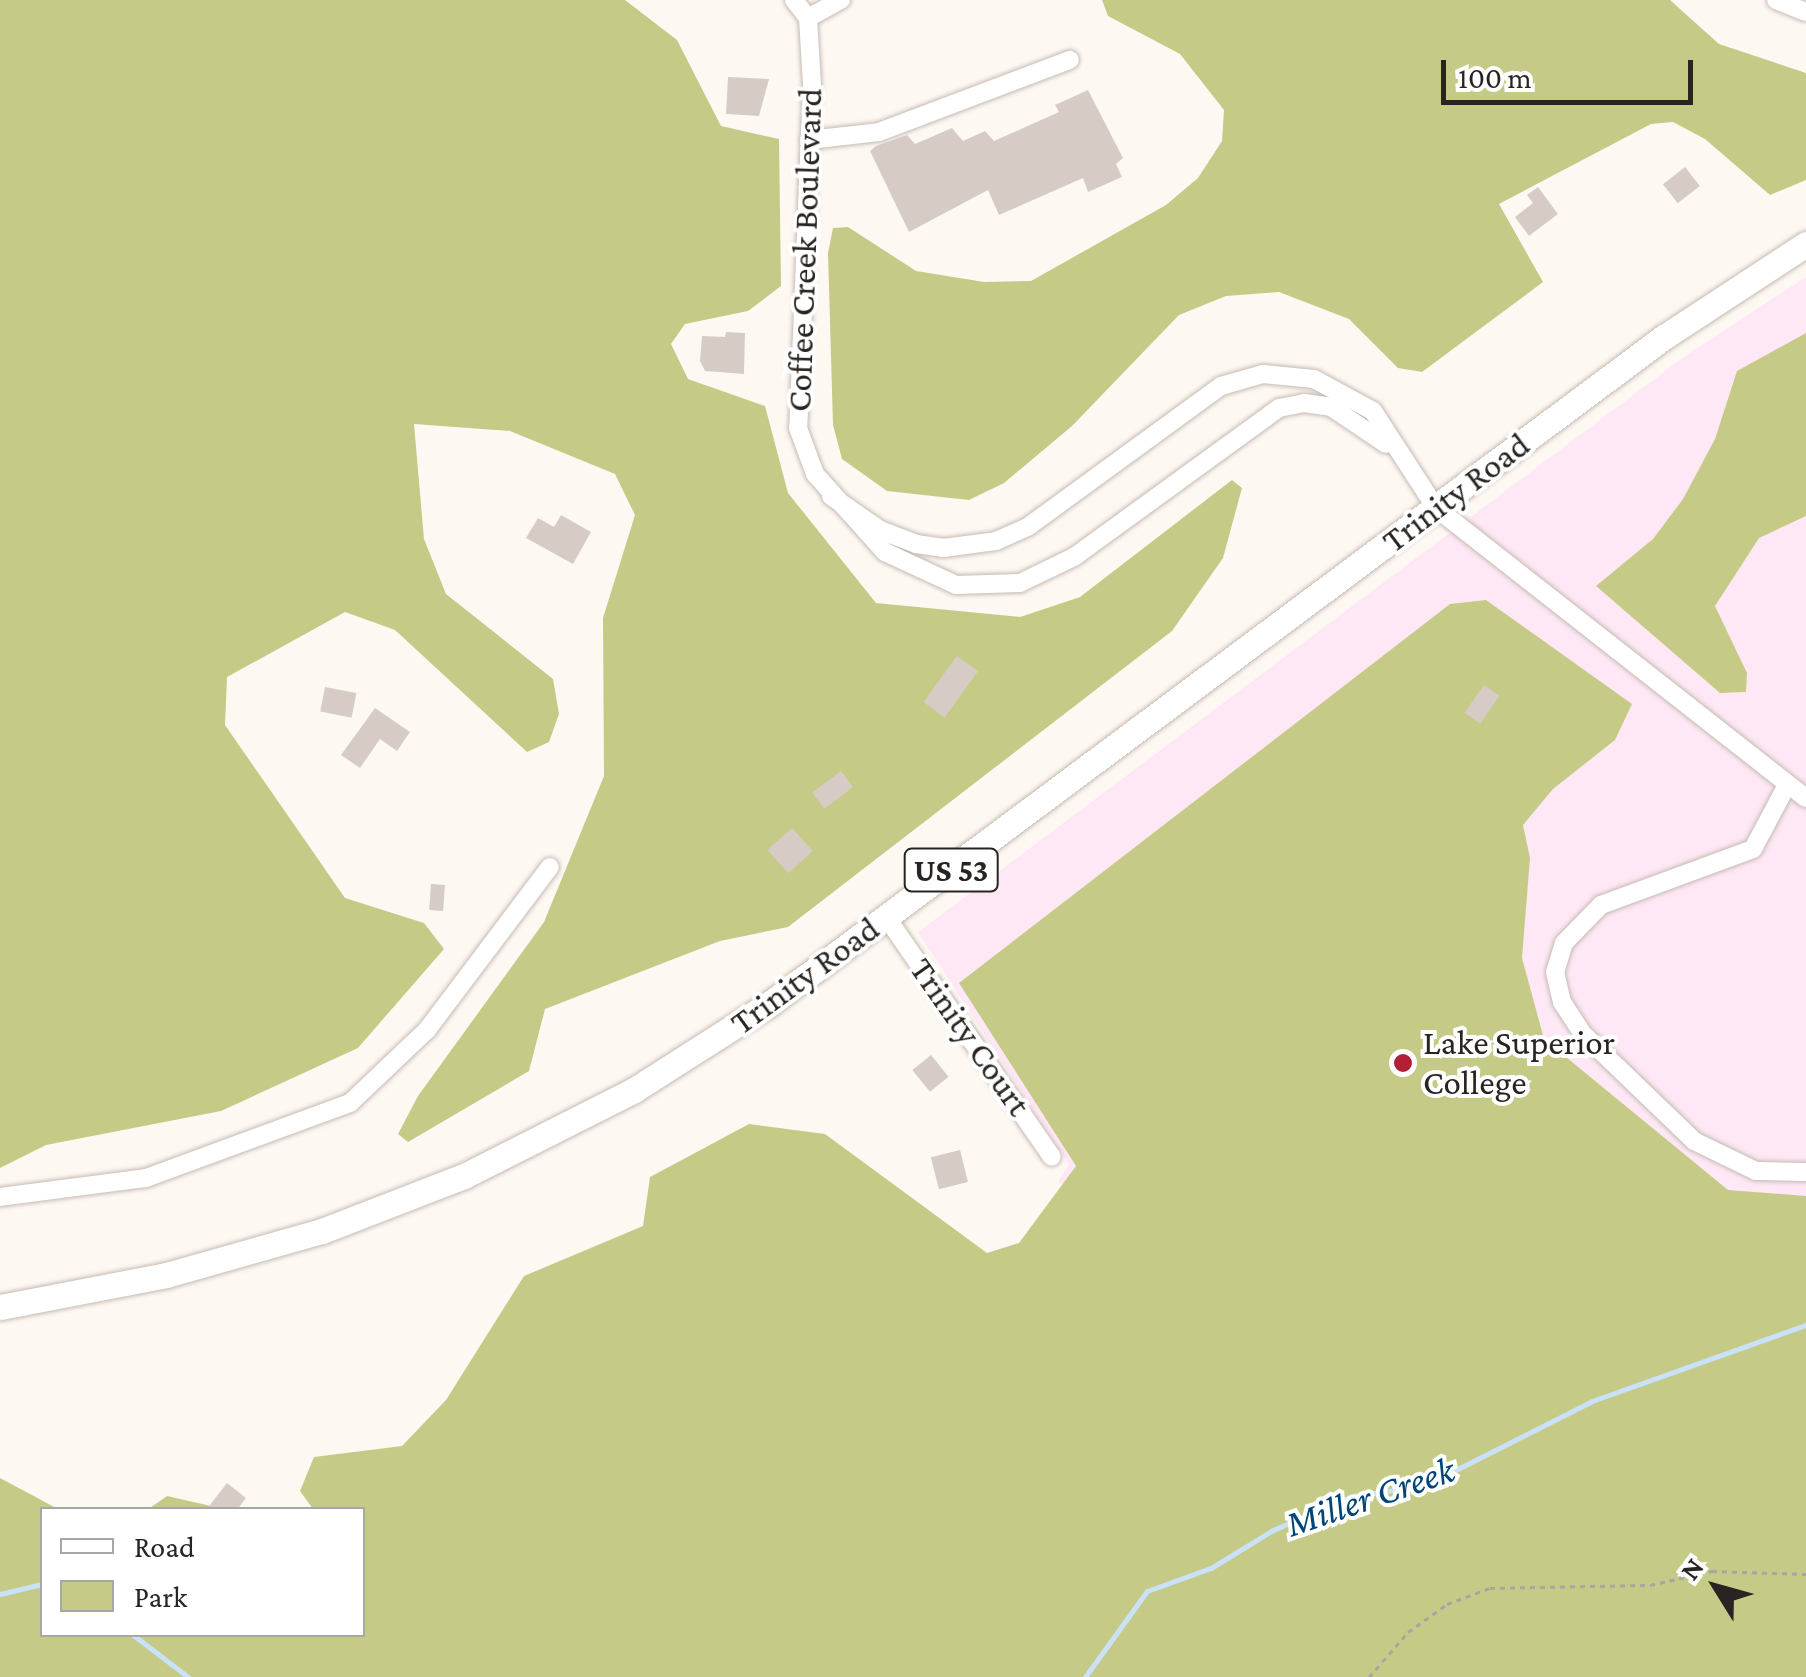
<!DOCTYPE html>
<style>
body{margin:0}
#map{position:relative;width:1806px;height:1677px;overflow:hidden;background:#fef8f3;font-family:"Crimson Pro",serif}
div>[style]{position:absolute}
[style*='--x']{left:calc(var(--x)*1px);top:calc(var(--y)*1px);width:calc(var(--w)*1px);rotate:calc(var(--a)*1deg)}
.education>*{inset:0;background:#fee8f5}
.green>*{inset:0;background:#c5cb86}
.stream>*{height:5px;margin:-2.5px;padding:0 2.5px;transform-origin:2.5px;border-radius:2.5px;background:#c9e1f9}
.building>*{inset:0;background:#d7ccc5;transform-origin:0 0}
.path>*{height:2.5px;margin-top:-1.25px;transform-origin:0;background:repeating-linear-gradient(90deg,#aaa5a1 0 5px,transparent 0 10px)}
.roads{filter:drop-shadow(0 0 2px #c5bbb3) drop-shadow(0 0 2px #c5bbb3)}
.minor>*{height:18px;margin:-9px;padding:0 9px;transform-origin:9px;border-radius:9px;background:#fff}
.highway>*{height:25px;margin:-12.5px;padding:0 12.5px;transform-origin:12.5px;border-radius:12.5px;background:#fff}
.dots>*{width:28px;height:28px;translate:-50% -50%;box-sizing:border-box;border:5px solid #fff;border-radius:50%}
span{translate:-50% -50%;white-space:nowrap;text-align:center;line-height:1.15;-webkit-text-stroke:8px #fff;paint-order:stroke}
.shield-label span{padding:2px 8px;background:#fff;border:2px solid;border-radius:8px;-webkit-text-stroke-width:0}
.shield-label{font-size:32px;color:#282421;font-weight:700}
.street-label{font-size:35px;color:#282421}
.poi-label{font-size:35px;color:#282421}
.left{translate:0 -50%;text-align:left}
.water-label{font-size:38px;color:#004579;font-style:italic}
.legend{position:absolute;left:40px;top:1507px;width:325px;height:130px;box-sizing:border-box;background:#fff;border:2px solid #a9a7a6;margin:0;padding:12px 18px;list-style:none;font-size:30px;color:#282421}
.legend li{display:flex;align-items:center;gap:20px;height:50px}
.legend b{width:50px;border:2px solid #a9a7a6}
.north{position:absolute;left:1666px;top:1537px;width:100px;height:100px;-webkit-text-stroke:8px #fff;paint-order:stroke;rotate:307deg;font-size:28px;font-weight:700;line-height:40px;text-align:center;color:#282421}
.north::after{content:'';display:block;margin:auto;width:35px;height:45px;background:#282421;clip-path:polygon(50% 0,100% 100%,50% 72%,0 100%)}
.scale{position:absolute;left:1441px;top:60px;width:252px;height:45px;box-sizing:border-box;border:5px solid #282421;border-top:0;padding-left:12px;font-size:30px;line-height:35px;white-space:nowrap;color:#282421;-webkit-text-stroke:8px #fff;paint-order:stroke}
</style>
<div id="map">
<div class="education">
<div style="clip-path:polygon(1806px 277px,1806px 1677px,1382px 1430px,1058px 1181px,1069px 1165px,918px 932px,1688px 354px)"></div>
</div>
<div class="green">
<div style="clip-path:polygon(0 0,625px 0,677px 40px,721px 126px,779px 139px,781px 286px,748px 311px,685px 324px,671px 344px,688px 379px,765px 406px,788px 493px,876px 603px,1020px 617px,1080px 597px,1232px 480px,1242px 488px,1223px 558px,1172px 631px,788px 927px,720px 941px,545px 1009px,529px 1071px,408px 1142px,398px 1134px,418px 1096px,544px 922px,604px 776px,603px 618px,635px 515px,615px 474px,510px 431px,414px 424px,424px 539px,446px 594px,553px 679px,559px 714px,549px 742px,527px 752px,395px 630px,345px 612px,227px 677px,225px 725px,345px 898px,424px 923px,444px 949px,358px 1048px,221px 1111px,46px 1145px,0 1168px)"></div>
<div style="clip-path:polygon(1102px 0,1670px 0,1719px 44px,1806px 73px,1806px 180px,1770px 195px,1705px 139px,1673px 122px,1651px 124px,1499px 204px,1543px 282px,1422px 372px,1398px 368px,1349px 319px,1279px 292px,1226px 296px,1179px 315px,1072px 426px,1004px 483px,969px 500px,887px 491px,842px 459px,833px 425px,828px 253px,833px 228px,848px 227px,916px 271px,984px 282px,1031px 281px,1166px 205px,1198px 178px,1222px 141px,1224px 110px,1180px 54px,1108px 16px)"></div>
<div style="clip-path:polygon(1806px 333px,1806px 516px,1759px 538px,1715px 606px,1747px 673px,1746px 692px,1720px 693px,1596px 586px,1653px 539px,1683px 499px,1715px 439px,1737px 371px)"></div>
<div style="clip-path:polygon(1486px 600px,1632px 704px,1615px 740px,1553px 789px,1523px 825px,1530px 858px,1522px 958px,1544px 1039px,1728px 1190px,1806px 1196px,1806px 1677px,0 1677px,0 1478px,58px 1509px,42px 1510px,42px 1634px,362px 1634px,362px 1510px,313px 1509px,300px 1491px,314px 1457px,402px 1446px,446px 1400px,524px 1276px,643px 1226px,650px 1177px,749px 1124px,825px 1134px,987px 1253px,1019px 1243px,1076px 1166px,959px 983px,1450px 604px)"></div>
<div style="clip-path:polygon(167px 1496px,211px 1506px,211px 1510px,147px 1510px)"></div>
</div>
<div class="stream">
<div style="--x:0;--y:1594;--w:43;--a:-13.4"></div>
<div style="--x:132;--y:1634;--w:71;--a:37.5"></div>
<div style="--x:1085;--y:1677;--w:106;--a:-54.2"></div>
<div style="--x:1147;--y:1591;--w:68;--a:-19.8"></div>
<div style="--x:1211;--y:1568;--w:73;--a:-31.5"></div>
<div style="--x:1273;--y:1530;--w:86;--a:-23.3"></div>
<div style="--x:1352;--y:1496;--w:73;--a:-7.9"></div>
<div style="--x:1424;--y:1486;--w:188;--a:-26.8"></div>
<div style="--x:1592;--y:1401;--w:227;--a:-19.6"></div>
</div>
<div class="building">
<div style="clip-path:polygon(728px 77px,769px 79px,759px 116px,726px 114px)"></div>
<div style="clip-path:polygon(1088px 90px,1123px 158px,1116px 164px,1122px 177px,1088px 192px,1083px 178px,999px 215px,988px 190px,909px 232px,870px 151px,876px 146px,907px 135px,915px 144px,952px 128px,963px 141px,985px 131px,994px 141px,1059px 112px,1055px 105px)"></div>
<div style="left:1685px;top:167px;width:24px;height:28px;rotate:52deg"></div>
<div style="clip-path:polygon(1538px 187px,1558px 214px,1529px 236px,1515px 217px,1533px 203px,1527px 195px)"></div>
<div style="clip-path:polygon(726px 332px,745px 333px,744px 374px,705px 371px,700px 361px,702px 336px,725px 337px)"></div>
<div style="clip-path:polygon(561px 515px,591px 532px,573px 564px,526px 538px,538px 518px,554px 527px)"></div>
<div style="left:957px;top:656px;width:26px;height:57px;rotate:36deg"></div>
<div style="left:1484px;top:685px;width:19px;height:34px;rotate:35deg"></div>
<div style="left:325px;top:687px;width:32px;height:25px;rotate:11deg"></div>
<div style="clip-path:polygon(375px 708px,410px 732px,397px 751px,380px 739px,360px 768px,341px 755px)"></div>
<div style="left:841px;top:771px;width:20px;height:36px;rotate:53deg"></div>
<div style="left:792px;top:828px;width:31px;height:33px;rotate:48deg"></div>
<div style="left:431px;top:884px;width:14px;height:26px;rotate:4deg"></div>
<div style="left:931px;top:1055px;width:28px;height:24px;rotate:51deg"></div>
<div style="left:960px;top:1150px;width:33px;height:30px;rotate:76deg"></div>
<div style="clip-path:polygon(227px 1483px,246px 1498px,237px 1510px,206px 1510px)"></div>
</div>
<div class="path">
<div style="--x:1369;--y:1677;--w:60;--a:-49.1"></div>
<div style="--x:1408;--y:1632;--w:48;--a:-35.7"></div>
<div style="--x:1447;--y:1604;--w:46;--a:-20.4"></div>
<div style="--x:1490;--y:1588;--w:160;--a:-1.1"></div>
<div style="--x:1650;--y:1585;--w:64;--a:-12.7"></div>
<div style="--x:1712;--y:1571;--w:94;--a:1.8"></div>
</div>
<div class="roads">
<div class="minor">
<div style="--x:794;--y:0;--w:23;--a:52"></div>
<div style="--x:808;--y:18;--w:67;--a:86.6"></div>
<div style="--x:812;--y:85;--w:343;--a:92.3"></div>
<div style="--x:798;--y:428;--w:49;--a:69.7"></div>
<div style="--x:815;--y:474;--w:105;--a:48.1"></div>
<div style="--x:885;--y:552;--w:78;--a:24.9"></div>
<div style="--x:956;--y:585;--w:64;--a:-1.8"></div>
<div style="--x:1020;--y:583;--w:60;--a:-25.7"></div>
<div style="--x:1074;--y:557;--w:253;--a:-36"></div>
<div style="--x:1279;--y:408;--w:25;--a:-11"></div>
<div style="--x:1304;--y:403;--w:27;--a:8"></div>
<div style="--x:1331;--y:407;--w:66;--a:33.9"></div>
<div style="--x:1776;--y:0;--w:32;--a:22"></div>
<div style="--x:808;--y:18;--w:38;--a:-29"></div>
<div style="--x:809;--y:140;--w:70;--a:-6.5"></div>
<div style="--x:879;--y:132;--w:204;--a:-20.7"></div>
<div style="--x:831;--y:496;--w:60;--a:34.8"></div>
<div style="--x:880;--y:530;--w:39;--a:21"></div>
<div style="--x:916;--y:544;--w:27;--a:8"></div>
<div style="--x:943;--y:548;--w:53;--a:-7.5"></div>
<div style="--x:996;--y:541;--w:36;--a:-24"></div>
<div style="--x:1029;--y:526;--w:238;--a:-36.1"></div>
<div style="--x:1221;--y:386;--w:44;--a:-15.9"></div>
<div style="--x:1263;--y:374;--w:51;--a:5.6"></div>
<div style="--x:1314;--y:379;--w:67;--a:28.5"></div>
<div style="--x:1373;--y:411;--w:116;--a:57"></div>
<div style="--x:1436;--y:508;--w:470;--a:38.1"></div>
<div style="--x:1787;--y:785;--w:72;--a:118"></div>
<div style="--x:1753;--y:849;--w:162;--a:159.8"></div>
<div style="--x:1601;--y:905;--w:53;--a:134.2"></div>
<div style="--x:1564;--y:943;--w:30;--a:107"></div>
<div style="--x:1555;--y:972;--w:31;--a:77"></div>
<div style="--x:1562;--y:1002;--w:38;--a:57"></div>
<div style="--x:1583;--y:1034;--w:154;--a:43.9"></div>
<div style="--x:1694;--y:1141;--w:69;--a:25.8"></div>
<div style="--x:1756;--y:1171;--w:50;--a:1.1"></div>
<div style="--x:887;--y:918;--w:290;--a:55.4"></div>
<div style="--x:0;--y:1197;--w:147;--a:-7.4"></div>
<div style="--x:146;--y:1178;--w:217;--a:-20.2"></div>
<div style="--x:350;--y:1103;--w:106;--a:-43.5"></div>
<div style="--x:427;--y:1030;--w:204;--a:-53"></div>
</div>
<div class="highway">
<div style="--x:0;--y:1307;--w:169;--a:-10.9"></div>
<div style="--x:166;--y:1275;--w:162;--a:-15.8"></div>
<div style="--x:322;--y:1231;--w:152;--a:-21.2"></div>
<div style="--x:464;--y:1176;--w:191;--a:-26.8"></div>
<div style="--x:634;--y:1090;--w:164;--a:-32.5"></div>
<div style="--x:772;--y:1002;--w:1113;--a:-36.71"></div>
<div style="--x:1664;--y:337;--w:170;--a:-33.2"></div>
</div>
</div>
<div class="dots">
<div style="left:1403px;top:1063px;background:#b32035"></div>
</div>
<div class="shield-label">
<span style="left:951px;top:870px">US 53</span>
</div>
<div class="street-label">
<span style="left:805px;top:250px;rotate:-88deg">Coffee Creek Boulevard</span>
<span style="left:1456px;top:493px;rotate:-37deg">Trinity Road</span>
<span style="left:805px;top:976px;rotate:-36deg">Trinity Road</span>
<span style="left:970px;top:1037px;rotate:55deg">Trinity Court</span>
</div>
<div class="poi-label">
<span class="left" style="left:1423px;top:1063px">Lake Superior<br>College</span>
</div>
<div class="water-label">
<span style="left:1370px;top:1497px;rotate:-19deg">Miller Creek</span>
</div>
<ul class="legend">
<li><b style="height:12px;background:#fff"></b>Road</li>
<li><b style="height:28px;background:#c5cb86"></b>Park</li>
</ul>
<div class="north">N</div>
<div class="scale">100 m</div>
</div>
